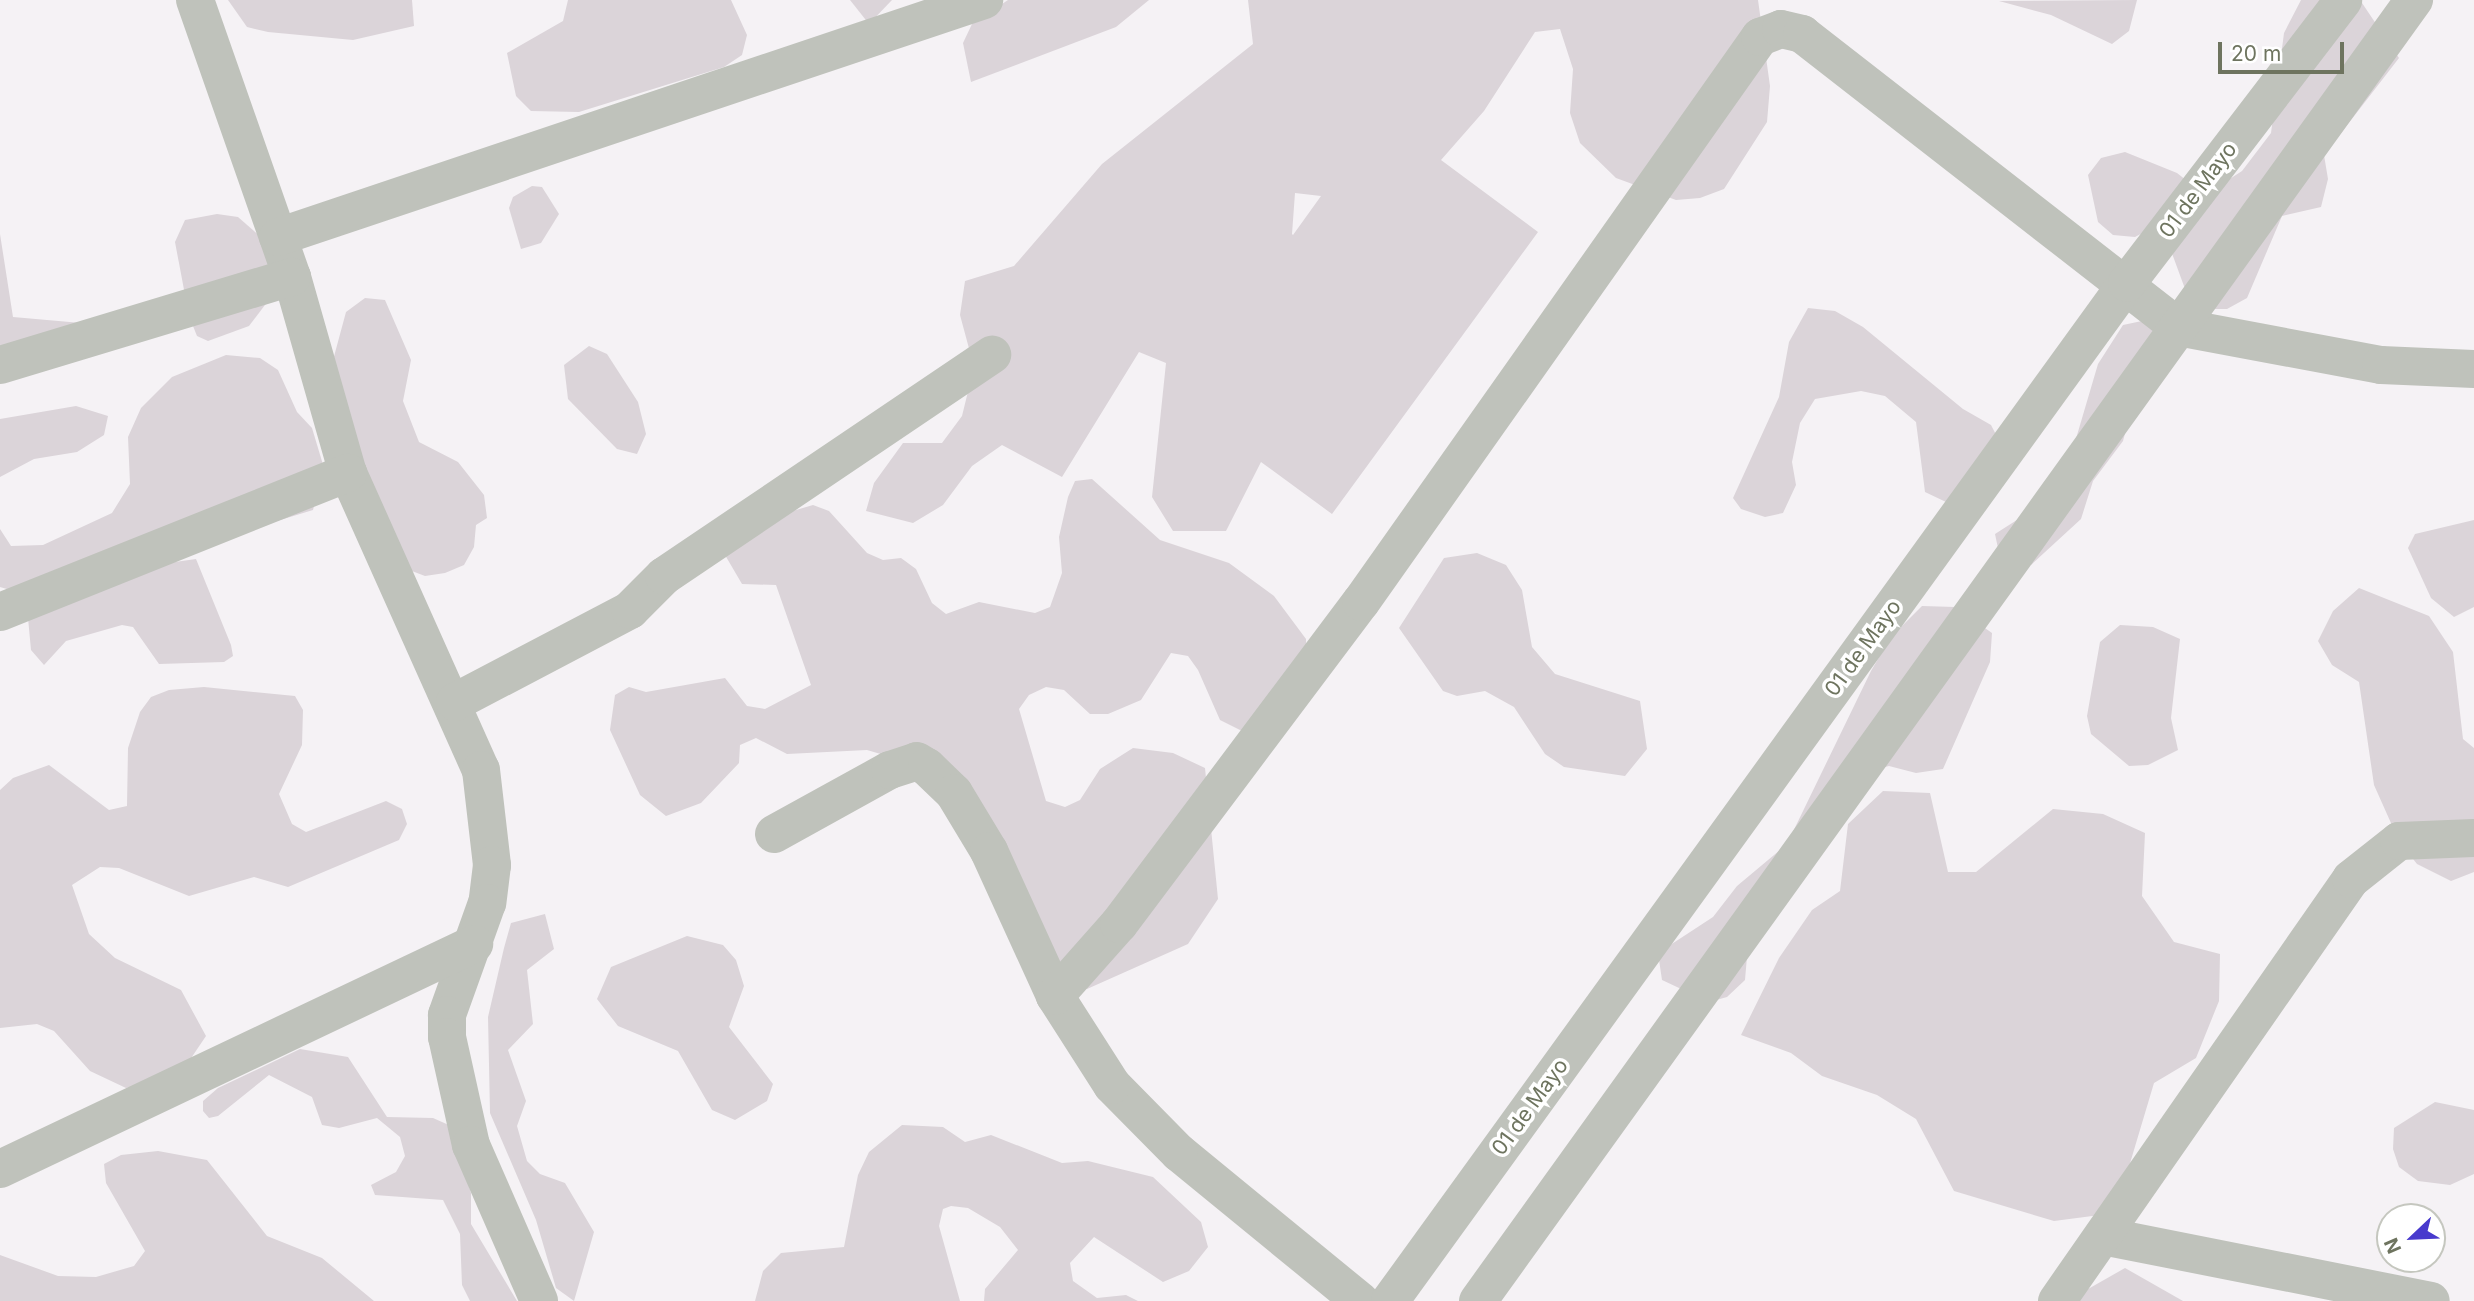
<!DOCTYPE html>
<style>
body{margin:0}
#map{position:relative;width:2474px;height:1301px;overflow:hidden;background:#f5f2f5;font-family:Inter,sans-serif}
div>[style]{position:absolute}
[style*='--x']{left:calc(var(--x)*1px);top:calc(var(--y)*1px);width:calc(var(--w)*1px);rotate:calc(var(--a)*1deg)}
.green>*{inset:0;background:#dbd4d9}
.minor>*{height:38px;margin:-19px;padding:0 19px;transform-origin:19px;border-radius:19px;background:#bfc2bb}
span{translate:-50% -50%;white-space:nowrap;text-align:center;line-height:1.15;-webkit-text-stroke:7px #fff;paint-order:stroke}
.street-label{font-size:21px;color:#6e745f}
.north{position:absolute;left:2376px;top:1203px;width:70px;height:70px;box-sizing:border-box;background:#fff;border:2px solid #c5c7bf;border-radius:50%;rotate:247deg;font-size:19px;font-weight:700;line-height:28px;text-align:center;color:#6e745f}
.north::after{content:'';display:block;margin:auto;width:24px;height:32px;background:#483acd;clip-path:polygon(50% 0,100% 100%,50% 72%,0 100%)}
.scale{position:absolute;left:2218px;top:42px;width:126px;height:32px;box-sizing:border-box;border:4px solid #6e745f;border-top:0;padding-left:9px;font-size:21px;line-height:24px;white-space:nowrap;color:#6e745f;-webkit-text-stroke:5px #fff;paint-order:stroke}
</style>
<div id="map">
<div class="green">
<div style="clip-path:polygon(228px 0,412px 0,414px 26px,353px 40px,268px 32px,247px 27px)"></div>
<div style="clip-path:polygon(568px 0,731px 0,747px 35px,742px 55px,724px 67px,579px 112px,531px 111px,516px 96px,507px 53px,563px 21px)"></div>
<div style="clip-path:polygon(850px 0,892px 0,869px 24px)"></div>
<div style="clip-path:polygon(1008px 0,1149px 0,1116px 27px,971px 82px,963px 43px,972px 24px)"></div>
<div style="clip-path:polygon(evenodd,1248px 0,1758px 0,1770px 86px,1767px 122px,1724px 189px,1700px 198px,1676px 200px,1616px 178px,1580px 143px,1570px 113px,1573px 69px,1560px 29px,1535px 32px,1484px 111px,1441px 160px,1538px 232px,1332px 514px,1261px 462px,1226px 531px,1173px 531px,1152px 497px,1166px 363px,1139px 352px,1062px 477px,1002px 445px,972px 466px,943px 505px,913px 523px,866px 511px,874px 483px,903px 443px,942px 443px,962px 416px,974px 367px,960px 315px,965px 281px,1014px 266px,1102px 164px,1253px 44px,1248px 0,1295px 193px,1321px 196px,1293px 235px,1292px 234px,1295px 193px)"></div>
<div style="clip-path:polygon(2137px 0,2129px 31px,2112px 44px,2051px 15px,1999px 1px)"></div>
<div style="clip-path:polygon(2301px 0,2360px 0,2399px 58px,2324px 155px,2328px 179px,2321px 207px,2282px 216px,2247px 298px,2227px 309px,2211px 309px,2188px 297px,2170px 248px,2152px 228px,2135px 237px,2113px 235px,2098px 222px,2088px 175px,2101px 158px,2125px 152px,2177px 173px,2205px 195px,2242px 171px,2271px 133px,2284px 33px)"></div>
<div style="clip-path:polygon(532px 186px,542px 187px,559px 214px,541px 243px,521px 249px,509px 208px,513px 197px)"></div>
<div style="clip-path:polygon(217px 214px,238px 217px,270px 245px,268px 301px,249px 326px,208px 341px,197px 336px,189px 316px,175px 242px,185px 220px)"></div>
<div style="clip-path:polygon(0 234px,13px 317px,81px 323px,0 359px)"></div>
<div style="clip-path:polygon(365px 298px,385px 300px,411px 360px,403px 401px,419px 442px,458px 462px,484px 495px,487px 518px,476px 525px,474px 547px,464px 565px,445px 573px,425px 576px,404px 568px,329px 375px,346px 312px)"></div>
<div style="clip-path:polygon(1808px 308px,1835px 311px,1863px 327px,1963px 409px,1991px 425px,2005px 452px,1946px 502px,1925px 492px,1916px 422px,1885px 396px,1861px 391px,1815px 399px,1800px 423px,1792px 462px,1796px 485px,1783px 513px,1765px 517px,1741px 509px,1733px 498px,1779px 397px,1789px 342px)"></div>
<div style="clip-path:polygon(2156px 318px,2123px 441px,2093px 481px,2081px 519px,2031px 565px,1999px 553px,1995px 534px,2037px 507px,2075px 442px,2098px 364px,2123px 325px)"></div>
<div style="clip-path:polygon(589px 346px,607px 354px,638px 402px,646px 434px,637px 454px,617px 449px,568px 399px,564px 365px)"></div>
<div style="clip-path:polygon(226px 355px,260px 358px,278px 370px,297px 412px,312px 428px,324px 468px,313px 510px,31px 596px,0 587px,0 529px,11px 546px,43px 545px,112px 513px,130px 484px,128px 437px,141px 408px,172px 377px)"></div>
<div style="clip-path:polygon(76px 406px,108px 416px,104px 435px,77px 452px,34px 459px,0 477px,0 419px)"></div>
<div style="clip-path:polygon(1092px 479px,1160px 540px,1229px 563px,1274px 596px,1306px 639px,1307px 694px,1252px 736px,1220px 720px,1198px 670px,1188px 656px,1171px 653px,1141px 700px,1108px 714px,1090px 714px,1064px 690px,1046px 687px,1029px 695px,1019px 709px,1046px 801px,1065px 807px,1080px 800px,1100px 769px,1133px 748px,1173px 753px,1205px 768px,1218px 899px,1188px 944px,1087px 989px,1070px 981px,953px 805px,901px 760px,867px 750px,787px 754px,756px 738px,740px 745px,739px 763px,701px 803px,666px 816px,640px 795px,610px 730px,615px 695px,629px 687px,646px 692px,725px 678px,747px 706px,765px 709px,811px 685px,776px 585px,742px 584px,725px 555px,779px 515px,813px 505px,829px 511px,867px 553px,883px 560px,901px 558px,916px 569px,932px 603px,946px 614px,979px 602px,1035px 613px,1050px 607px,1062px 573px,1059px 537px,1068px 497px,1075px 481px)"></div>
<div style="clip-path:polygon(2474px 520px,2474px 607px,2454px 617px,2431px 598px,2408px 548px,2415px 534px)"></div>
<div style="clip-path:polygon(1477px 553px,1506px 565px,1522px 590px,1532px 647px,1555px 674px,1640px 701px,1647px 749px,1625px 776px,1564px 767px,1545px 754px,1514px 707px,1485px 691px,1457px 696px,1443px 691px,1399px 628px,1444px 558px)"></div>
<div style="clip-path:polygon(196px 559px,231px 645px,233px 656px,224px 662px,159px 664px,133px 627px,122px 625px,66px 641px,44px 665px,31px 650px,28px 618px,126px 569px)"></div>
<div style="clip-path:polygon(2359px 588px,2429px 616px,2453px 652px,2463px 739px,2474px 748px,2474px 872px,2451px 881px,2417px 864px,2399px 841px,2374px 785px,2359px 682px,2332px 665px,2318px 641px,2333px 611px)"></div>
<div style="clip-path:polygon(1922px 606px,1955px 607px,1992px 633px,1990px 662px,1943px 769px,1916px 773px,1889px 766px,1854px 775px,1748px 945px,1745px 980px,1727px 997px,1709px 1002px,1662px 980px,1658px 953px,1713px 917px,1737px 886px,1787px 844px,1871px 671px,1891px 637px)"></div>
<div style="clip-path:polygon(2120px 625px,2153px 627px,2180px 639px,2171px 718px,2178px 750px,2148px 765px,2129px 766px,2091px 734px,2087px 716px,2100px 642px)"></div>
<div style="clip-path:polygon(204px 687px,295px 696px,303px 710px,302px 745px,279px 794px,292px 824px,306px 832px,386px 801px,402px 809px,407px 824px,399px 840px,288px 887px,254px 877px,189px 896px,119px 868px,100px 867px,72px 885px,89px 934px,115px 958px,181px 990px,206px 1036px,177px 1079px,126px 1088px,90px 1071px,54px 1031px,37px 1024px,0 1028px,0 790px,13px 778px,49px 765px,109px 810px,127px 806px,128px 748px,140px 712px,151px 697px,169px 690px)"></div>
<div style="clip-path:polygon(1883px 791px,1930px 793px,1948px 872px,1976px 872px,2053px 809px,2103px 814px,2145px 833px,2142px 896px,2174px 942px,2220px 954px,2219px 1001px,2196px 1058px,2154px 1083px,2125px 1180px,2100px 1215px,2054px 1221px,1954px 1191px,1916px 1119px,1877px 1095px,1822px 1076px,1791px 1053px,1741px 1035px,1779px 958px,1812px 910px,1840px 891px,1848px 824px)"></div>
<div style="clip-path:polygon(545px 914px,554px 949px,527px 970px,533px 1024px,508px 1050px,526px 1101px,517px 1126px,527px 1161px,540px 1174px,565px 1183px,594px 1232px,574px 1301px,556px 1288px,536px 1220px,490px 1113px,488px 1017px,504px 948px,511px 923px)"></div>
<div style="clip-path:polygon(687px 936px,723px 945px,736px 960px,744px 986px,729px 1027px,773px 1084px,767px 1101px,735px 1120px,712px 1110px,678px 1051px,618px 1026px,597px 999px,611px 967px)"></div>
<div style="clip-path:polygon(300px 1049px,348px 1057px,387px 1117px,433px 1118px,451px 1126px,471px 1193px,471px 1224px,517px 1301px,470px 1301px,462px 1285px,460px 1234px,443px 1200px,375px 1195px,371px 1185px,396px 1172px,405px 1156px,400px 1137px,377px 1118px,339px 1128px,322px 1125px,312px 1097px,269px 1075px,218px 1116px,209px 1118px,203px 1111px,203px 1101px,218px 1088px)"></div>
<div style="clip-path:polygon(2435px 1102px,2474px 1110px,2474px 1174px,2450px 1185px,2418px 1181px,2399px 1167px,2393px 1149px,2394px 1128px)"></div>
<div style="clip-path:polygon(902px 1125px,943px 1127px,965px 1142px,991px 1135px,1062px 1163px,1088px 1161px,1153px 1177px,1201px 1222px,1208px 1247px,1189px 1271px,1163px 1282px,1094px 1237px,1070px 1263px,1073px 1281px,1097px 1298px,1126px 1295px,1138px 1301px,984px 1301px,985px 1289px,1018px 1250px,1000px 1227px,968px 1208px,951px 1206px,943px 1209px,939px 1226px,960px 1301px,755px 1301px,763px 1271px,781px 1253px,844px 1247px,858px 1175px,869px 1152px)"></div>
<div style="clip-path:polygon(158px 1151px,207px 1160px,267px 1236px,322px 1258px,374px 1301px,0 1301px,0 1255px,58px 1276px,96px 1277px,134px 1266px,145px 1251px,106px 1183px,104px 1164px,121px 1155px)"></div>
<div style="clip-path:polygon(2125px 1268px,2183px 1301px,2067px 1301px)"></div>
</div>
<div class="minor">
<div style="--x:195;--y:0;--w:293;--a:70.7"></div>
<div style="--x:292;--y:277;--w:204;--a:74.1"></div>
<div style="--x:348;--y:473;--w:325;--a:65.9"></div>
<div style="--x:481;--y:770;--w:96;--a:83.4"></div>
<div style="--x:492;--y:865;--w:38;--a:97"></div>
<div style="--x:487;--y:903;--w:119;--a:109.7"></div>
<div style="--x:447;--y:1015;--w:22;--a:90"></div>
<div style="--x:447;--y:1037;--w:111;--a:77.5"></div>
<div style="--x:471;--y:1145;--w:170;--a:66.4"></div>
<div style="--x:278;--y:237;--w:745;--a:-18.56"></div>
<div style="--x:0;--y:365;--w:305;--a:-16.8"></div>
<div style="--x:0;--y:612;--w:375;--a:-21.8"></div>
<div style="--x:455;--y:702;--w:198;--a:-27.7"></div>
<div style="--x:630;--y:610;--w:48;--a:-45"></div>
<div style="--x:664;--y:576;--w:396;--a:-34"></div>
<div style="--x:774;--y:834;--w:132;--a:-28.9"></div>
<div style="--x:890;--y:770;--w:28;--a:-18"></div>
<div style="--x:917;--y:761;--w:12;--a:31"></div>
<div style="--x:927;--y:767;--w:37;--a:44"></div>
<div style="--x:954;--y:793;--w:68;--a:58.9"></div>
<div style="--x:989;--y:851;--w:159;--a:65.5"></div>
<div style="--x:0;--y:1169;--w:525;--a:-25.39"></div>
<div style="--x:2103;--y:1236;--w:334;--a:11.2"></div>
<div style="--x:1360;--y:1301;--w:234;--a:-140.7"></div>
<div style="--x:1179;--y:1153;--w:95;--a:-134.6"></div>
<div style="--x:1112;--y:1085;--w:106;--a:-122.6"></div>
<div style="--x:1055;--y:996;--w:96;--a:-48.4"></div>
<div style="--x:1119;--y:924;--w:403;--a:-53.1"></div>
<div style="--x:1361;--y:602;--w:692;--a:-54.77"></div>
<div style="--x:1760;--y:37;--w:22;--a:-21"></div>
<div style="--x:1781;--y:29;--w:22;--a:13"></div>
<div style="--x:1802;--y:34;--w:477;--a:37.9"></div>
<div style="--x:2178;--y:327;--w:207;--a:10.6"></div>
<div style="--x:2381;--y:365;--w:93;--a:2.5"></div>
<div style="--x:1390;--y:1301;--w:1257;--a:-54.1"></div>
<div style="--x:2127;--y:283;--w:356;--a:-52.6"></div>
<div style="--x:1478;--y:1301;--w:1603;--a:-54.27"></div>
<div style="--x:2057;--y:1301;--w:514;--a:-55.14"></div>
<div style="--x:2351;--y:879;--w:61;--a:-38.4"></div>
<div style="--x:2399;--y:841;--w:75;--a:-2.3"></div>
</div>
<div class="street-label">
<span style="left:2198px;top:190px;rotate:-53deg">01 de Mayo</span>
<span style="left:1863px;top:648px;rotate:-54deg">01 de Mayo</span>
<span style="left:1530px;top:1107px;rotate:-54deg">01 de Mayo</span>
</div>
<div class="north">N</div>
<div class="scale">20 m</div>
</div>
